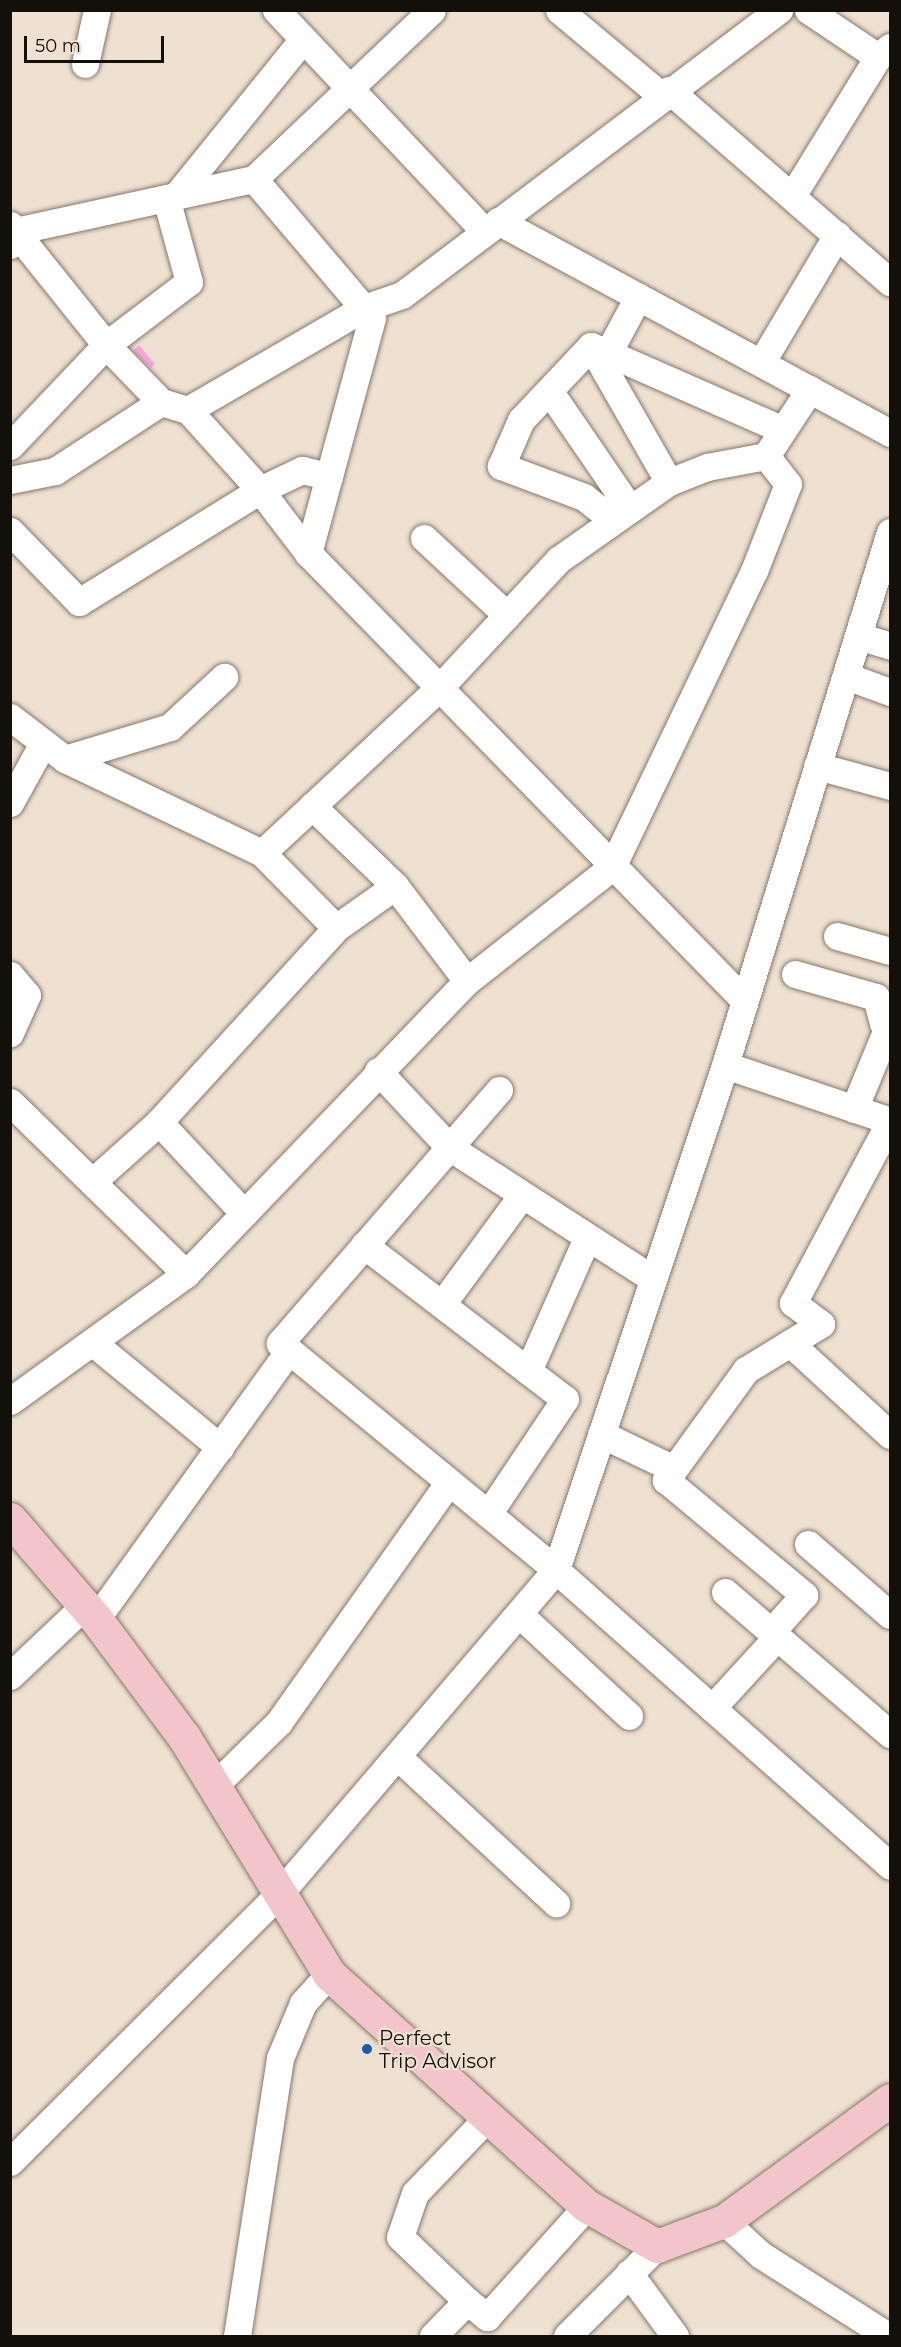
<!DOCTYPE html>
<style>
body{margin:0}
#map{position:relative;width:901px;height:2347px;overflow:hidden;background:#efe1d1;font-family:Montserrat,sans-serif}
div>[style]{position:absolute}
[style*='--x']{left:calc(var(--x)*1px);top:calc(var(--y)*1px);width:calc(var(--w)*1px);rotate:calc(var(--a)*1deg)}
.building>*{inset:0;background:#f8a6dd}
.roads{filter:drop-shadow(0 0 2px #85796a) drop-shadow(0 0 2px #85796a)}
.minor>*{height:27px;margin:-13.5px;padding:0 13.5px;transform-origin:13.5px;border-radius:13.5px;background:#fff}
.major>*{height:33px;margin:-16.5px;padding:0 16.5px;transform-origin:16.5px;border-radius:16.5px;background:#f2c5cb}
.dots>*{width:16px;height:16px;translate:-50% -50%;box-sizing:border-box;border:3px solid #efe1d1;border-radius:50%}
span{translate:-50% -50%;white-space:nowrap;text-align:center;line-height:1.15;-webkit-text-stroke:4.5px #efe1d1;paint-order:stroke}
.poi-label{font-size:20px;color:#130f09}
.left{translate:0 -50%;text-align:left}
.frame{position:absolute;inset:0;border:12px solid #130f09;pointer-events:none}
.scale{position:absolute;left:24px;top:36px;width:140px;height:27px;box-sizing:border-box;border:3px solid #130f09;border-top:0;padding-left:8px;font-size:18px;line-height:21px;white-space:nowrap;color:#130f09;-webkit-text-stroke:4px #efe1d1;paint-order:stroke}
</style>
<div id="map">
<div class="building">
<div style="clip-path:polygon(139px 345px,155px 364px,151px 368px,133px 351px)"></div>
</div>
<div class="roads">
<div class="minor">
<div style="--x:276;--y:10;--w:303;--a:46.7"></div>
<div style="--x:559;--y:10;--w:134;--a:39.9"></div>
<div style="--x:808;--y:10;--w:84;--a:33.9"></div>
<div style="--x:85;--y:64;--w:55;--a:-77.5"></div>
<div style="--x:669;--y:90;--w:293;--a:41"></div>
<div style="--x:254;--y:179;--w:182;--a:49.7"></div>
<div style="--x:372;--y:318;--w:244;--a:105.2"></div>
<div style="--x:176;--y:196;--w:202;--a:-51"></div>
<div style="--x:792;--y:196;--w:163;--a:-58.3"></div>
<div style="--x:878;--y:57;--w:16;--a:-40"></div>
<div style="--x:498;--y:221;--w:446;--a:28.4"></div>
<div style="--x:10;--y:225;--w:154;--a:51.3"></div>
<div style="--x:106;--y:345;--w:79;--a:46"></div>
<div style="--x:161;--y:402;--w:28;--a:17"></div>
<div style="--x:188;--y:410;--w:108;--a:48"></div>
<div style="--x:260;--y:490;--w:79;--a:52.7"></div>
<div style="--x:308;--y:553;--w:624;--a:45.71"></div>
<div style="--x:10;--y:245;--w:15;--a:-70"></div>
<div style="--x:15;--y:231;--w:245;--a:-12.3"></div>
<div style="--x:254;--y:179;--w:245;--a:-43.5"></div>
<div style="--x:591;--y:346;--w:157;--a:60.2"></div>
<div style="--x:608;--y:353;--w:191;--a:23.7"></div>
<div style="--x:761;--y:363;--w:149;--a:-59.3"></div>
<div style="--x:550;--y:392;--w:138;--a:55.6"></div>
<div style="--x:188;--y:410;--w:203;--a:-30.1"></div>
<div style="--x:364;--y:308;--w:40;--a:-18.9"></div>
<div style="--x:402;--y:295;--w:473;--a:-37.1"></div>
<div style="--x:10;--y:446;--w:139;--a:-46.5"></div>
<div style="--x:106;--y:345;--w:104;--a:-37.2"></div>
<div style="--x:189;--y:282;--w:87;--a:-105.3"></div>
<div style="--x:10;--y:480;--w:46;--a:-11.3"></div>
<div style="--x:55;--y:471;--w:126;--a:-33.1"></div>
<div style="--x:612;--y:519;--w:36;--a:-142"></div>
<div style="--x:584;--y:497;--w:89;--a:-159.5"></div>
<div style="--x:501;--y:466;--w:50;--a:-66.5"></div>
<div style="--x:521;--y:420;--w:102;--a:-46.6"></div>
<div style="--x:591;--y:346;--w:18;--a:22"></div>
<div style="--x:608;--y:353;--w:64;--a:-61.8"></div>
<div style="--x:10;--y:531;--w:99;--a:45.8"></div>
<div style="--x:79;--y:602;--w:213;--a:-31.7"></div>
<div style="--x:260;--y:490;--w:47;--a:-25.5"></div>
<div style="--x:302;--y:470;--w:28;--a:13"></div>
<div style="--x:424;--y:538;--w:113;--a:42.9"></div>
<div style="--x:858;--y:636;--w:34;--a:17"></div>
<div style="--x:846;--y:676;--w:47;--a:20"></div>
<div style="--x:10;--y:717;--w:69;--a:37.4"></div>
<div style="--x:65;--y:759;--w:218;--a:25.5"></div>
<div style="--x:65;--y:759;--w:110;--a:-16.9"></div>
<div style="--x:170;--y:727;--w:74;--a:-42.8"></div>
<div style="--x:817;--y:766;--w:76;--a:15.3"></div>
<div style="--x:10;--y:803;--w:66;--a:-61.1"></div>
<div style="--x:312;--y:806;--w:115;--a:43.9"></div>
<div style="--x:395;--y:886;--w:119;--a:52.8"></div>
<div style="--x:336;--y:928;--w:105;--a:-134.6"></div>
<div style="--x:262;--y:853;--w:246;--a:-43"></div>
<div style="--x:442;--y:685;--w:171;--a:-47.1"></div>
<div style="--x:558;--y:560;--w:136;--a:-35.1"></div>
<div style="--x:669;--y:482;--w:41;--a:-21.5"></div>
<div style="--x:707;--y:467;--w:60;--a:-10.6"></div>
<div style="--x:766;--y:456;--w:80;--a:-56.7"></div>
<div style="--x:837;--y:936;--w:55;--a:15.8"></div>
<div style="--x:795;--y:974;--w:84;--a:15.9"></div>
<div style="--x:876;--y:997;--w:27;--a:75"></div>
<div style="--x:883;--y:1023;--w:7;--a:8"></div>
<div style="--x:10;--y:975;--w:26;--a:50"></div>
<div style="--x:27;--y:995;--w:42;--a:114.1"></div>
<div style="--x:725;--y:1065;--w:174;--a:18.7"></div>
<div style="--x:378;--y:1071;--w:104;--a:46.9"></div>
<div style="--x:449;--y:1147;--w:243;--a:32.9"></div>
<div style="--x:499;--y:1090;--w:335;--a:130.9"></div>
<div style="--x:280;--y:1343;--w:357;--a:39.4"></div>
<div style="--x:556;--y:1570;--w:446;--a:41.5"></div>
<div style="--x:10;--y:1102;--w:246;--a:44.3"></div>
<div style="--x:854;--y:1109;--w:92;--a:-67.6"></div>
<div style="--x:159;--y:1122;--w:125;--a:47"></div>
<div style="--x:92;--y:1182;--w:90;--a:-41.8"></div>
<div style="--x:159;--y:1122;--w:263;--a:-47.6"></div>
<div style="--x:336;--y:928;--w:72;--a:-35.4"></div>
<div style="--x:364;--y:1245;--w:253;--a:37.5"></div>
<div style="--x:565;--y:1399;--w:138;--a:123.8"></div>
<div style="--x:442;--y:1304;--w:135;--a:-53.7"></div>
<div style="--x:92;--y:1342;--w:166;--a:39.4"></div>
<div style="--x:790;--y:1343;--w:136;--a:42.6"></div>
<div style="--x:528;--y:1371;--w:145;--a:-66.1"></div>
<div style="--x:10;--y:1401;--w:217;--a:-35.8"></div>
<div style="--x:186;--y:1274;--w:406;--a:-46.2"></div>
<div style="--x:467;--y:981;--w:184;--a:-38.2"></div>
<div style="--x:612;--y:867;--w:328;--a:-64.4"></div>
<div style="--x:754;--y:571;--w:93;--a:-68.7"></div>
<div style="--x:788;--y:484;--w:36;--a:-128"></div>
<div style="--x:601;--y:1434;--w:76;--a:25.6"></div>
<div style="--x:670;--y:1467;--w:14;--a:107"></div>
<div style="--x:666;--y:1480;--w:180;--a:39.8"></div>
<div style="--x:804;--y:1595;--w:50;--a:131.7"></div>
<div style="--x:666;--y:1480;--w:136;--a:-54"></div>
<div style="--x:746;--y:1370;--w:88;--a:-31.5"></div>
<div style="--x:821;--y:1324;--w:35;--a:-143"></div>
<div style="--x:793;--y:1303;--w:206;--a:-61.9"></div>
<div style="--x:808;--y:1544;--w:108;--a:40.9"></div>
<div style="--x:725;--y:1592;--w:218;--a:40.7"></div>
<div style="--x:519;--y:1614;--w:150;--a:42.8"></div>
<div style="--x:96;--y:1619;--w:331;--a:-54.3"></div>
<div style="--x:10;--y:1676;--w:103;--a:-43.4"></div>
<div style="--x:712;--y:1708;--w:96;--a:-47.5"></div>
<div style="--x:397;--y:1756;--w:217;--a:42.8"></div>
<div style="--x:216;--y:1784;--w:88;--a:-44.5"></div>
<div style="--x:279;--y:1722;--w:294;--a:-54.7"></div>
<div style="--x:488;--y:2117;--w:105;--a:133.8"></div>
<div style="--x:415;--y:2193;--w:46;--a:108.8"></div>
<div style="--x:400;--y:2237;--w:93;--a:43.7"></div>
<div style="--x:467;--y:2301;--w:26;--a:39"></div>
<div style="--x:487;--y:2317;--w:149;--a:-48"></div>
<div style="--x:10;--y:2162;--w:380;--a:-44.9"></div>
<div style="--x:279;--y:1894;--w:426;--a:-49.5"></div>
<div style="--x:556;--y:1570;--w:533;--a:-71.5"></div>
<div style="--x:725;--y:1065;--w:558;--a:-72.8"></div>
<div style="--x:724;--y:2221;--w:50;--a:42.6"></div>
<div style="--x:761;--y:2255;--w:151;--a:32.5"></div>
<div style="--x:629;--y:2273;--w:78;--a:53.9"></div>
<div style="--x:237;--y:2336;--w:281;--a:-81.2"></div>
<div style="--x:280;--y:2058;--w:60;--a:-67.3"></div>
<div style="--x:303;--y:2003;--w:39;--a:-48"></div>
<div style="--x:433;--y:2336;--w:49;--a:-45.8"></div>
<div style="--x:567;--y:2336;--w:127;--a:-45"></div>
</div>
<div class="major">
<div style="--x:10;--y:1519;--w:132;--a:49.3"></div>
<div style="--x:96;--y:1619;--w:147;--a:53.3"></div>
<div style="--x:184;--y:1737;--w:278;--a:58.5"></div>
<div style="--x:329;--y:1974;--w:347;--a:42"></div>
<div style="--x:587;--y:2206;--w:81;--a:29.7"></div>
<div style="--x:657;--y:2246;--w:72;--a:-20.5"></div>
<div style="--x:724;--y:2221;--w:205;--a:-36.1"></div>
</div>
</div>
<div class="dots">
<div style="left:367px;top:2049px;background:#1b5bac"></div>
</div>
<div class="poi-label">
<span class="left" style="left:379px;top:2050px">Perfect<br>Trip Advisor</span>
</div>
<div class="frame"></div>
<div class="scale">50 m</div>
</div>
